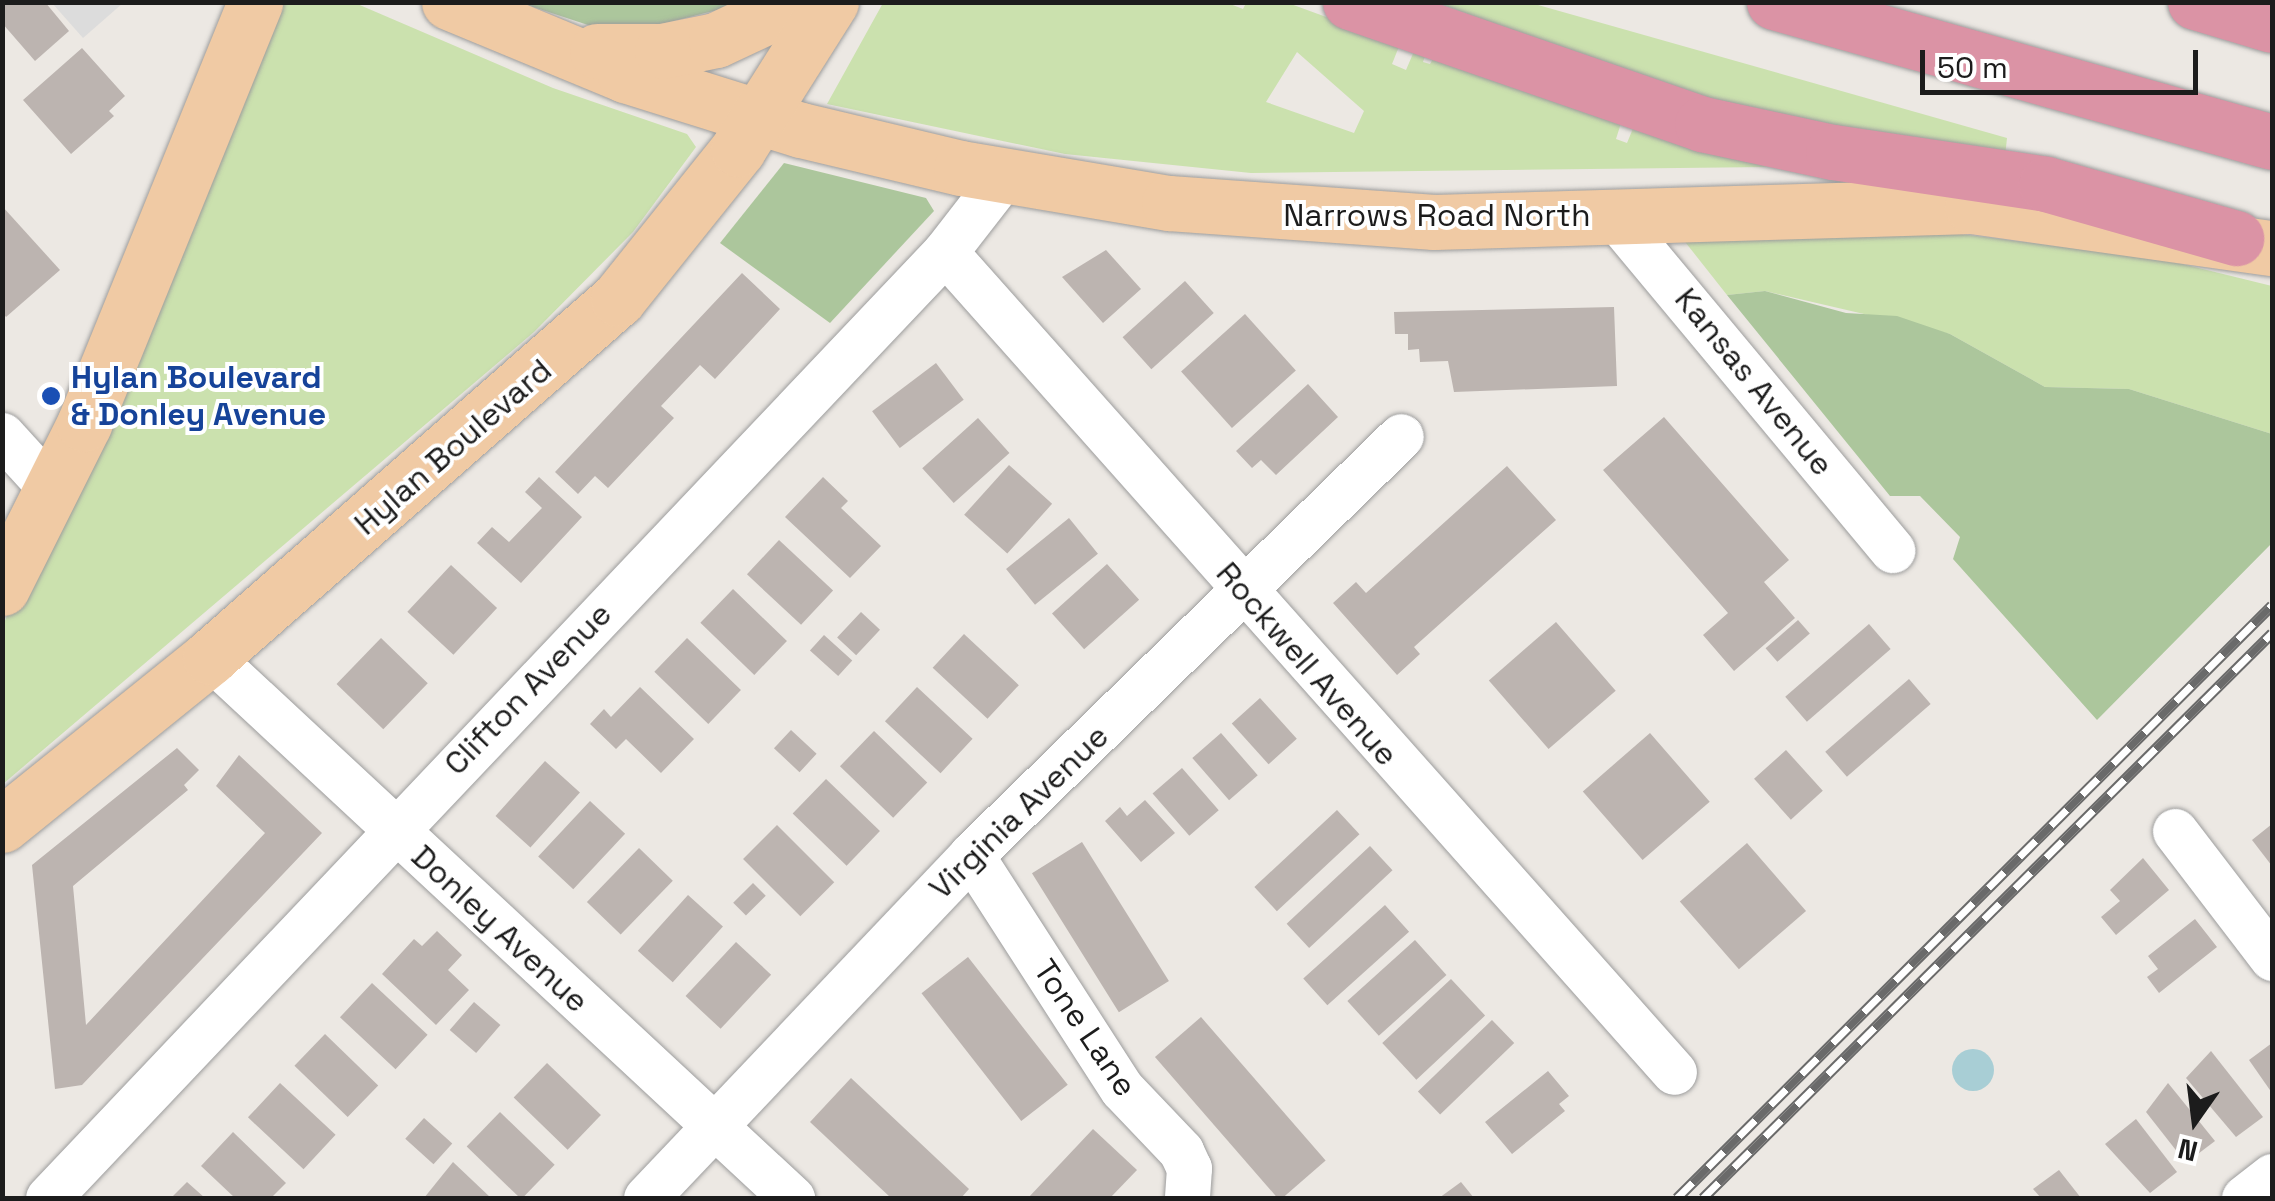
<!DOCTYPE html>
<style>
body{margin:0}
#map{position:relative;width:2275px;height:1201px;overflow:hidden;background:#ece8e3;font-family:"Space Grotesk",sans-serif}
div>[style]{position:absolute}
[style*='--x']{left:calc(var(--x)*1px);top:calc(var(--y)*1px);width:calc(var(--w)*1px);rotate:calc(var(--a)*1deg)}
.grass>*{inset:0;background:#cbe1ae}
.forest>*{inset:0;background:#acc69c}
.parking>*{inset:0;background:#dcdcdc}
.water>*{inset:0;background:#a8ced5}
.round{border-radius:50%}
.building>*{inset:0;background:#bcb4b0;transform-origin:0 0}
.roads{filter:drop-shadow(0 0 2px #9d9d9d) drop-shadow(0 0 2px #9d9d9d)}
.minor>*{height:45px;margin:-22.5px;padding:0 22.5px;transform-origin:22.5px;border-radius:22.5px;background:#fff}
.major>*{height:55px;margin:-27.5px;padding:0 27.5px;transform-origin:27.5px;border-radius:27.5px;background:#f0caa4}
.highway>*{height:55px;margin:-27.5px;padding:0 27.5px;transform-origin:27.5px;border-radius:27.5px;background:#db93a5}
.rail>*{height:11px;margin-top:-5.5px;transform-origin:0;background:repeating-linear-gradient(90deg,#fff 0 22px,#6a6a6a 0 44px);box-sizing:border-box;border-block:2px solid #6a6a6a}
.dots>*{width:28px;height:28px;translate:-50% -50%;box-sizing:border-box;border:5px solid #fff;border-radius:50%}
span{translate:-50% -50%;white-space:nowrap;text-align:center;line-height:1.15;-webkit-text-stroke:8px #fff;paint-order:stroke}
.street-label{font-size:32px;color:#1c1c1c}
.transit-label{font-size:32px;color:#164399;font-weight:700}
.left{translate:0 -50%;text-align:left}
.frame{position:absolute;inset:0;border:5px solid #1c1c1c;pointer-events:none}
.north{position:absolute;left:2145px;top:1071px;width:100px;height:100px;-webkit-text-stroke:8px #fff;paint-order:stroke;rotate:194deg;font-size:28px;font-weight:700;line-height:40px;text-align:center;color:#1c1c1c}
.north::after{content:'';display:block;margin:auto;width:35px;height:45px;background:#1c1c1c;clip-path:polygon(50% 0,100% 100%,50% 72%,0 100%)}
.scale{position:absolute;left:1920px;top:50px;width:278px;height:45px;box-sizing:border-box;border:5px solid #1c1c1c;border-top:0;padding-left:12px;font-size:30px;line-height:35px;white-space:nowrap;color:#1c1c1c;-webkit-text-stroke:8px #fff;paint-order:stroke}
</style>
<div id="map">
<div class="grass">
<div style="clip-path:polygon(evenodd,1225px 2px,1243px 9px,1246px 3px,1288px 3px,1400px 44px,1392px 64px,1406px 70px,1415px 49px,1426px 53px,1423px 62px,1430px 64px,1434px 57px,1621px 123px,1616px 139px,1627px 143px,1634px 126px,1767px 167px,1251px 173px,1065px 154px,827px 104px,883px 3px,1225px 2px,1297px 52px,1364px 111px,1354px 133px,1266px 102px,1297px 52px)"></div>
<div style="clip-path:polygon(277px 3px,355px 3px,553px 88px,687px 134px,696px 147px,633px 232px,534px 332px,3px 784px,3px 625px)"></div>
<div style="clip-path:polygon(1438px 3px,1531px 3px,2007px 138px,2005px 157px,1774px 117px,1669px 89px)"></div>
<div style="clip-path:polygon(1952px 233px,2162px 259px,2272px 286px,2272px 434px,2129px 389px,2045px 387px,1950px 334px,1765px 291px,1727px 295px,1682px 238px)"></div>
</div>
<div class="forest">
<div style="clip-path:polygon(521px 3px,745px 3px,642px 29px,588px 25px)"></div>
<div style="clip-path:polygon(784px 163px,926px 198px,934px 211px,830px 323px,720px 243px)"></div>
<div style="clip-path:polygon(1765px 291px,1846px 313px,1897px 316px,1950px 334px,2045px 387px,2129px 389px,2272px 434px,2272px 543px,2097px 720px,1953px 559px,1960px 537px,1920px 496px,1890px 496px,1727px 295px)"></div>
</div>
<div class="parking">
<div style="clip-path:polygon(52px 3px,123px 3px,83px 38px)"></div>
</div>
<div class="water">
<div class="round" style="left:1952px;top:1049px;width:42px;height:42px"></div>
</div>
<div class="building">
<div style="clip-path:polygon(2px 2px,45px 2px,69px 31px,35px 61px,2px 23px)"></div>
<div style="clip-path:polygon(82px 48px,125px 96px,109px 111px,114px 116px,71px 154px,23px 100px)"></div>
<div style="clip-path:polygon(2px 206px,60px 270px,6px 317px,2px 312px)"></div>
<div style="clip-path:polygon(1106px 250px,1141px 289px,1103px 323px,1062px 277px)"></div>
<div style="clip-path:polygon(742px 273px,780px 309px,715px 379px,700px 365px,661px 406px,674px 418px,608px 488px,595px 476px,578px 494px,555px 472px)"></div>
<div style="left:1185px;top:281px;width:43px;height:84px;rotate:48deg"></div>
<div style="clip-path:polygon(1614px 307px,1617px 386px,1454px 392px,1448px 361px,1420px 362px,1419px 349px,1408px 350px,1408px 334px,1395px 334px,1394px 312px)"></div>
<div style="left:1245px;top:314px;width:76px;height:86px;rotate:48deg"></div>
<div style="left:936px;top:363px;width:46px;height:80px;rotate:53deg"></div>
<div style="clip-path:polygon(1308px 384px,1338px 417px,1276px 475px,1261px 460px,1252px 468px,1236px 451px)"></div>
<div style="clip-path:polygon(1664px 417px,1789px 560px,1764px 582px,1795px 618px,1734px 671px,1703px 635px,1728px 613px,1603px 470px)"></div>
<div style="left:978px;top:418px;width:47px;height:75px;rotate:48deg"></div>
<div style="left:1009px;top:465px;width:58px;height:67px;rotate:42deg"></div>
<div style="clip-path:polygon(1507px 466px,1556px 520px,1414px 647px,1420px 654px,1397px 675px,1333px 603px,1356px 582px,1366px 593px)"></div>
<div style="clip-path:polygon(539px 477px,582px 517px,521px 583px,477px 543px,492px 527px,509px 542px,542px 508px,525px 492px)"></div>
<div style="clip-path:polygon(823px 477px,848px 501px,841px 508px,881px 546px,850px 578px,785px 517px)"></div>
<div style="left:1069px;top:518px;width:46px;height:81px;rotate:51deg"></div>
<div style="left:779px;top:540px;width:74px;height:47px;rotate:43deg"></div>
<div style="left:1107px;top:564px;width:48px;height:74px;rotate:48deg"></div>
<div style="left:451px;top:565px;width:63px;height:64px;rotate:43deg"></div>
<div style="left:733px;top:589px;width:75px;height:47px;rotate:44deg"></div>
<div style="left:861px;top:612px;width:26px;height:35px;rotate:43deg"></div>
<div style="left:1798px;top:620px;width:18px;height:43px;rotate:49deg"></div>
<div style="left:1556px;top:622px;width:91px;height:89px;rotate:49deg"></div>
<div style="left:1869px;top:624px;width:33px;height:111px;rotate:49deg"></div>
<div style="left:964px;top:634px;width:75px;height:46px;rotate:43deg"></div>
<div style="left:824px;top:635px;width:38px;height:21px;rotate:42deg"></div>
<div style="left:381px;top:638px;width:65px;height:64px;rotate:44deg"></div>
<div style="left:687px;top:638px;width:75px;height:47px;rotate:44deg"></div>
<div style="left:1909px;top:679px;width:33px;height:111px;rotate:49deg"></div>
<div style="clip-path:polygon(640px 687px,694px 739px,661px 773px,626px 739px,616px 749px,590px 724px,604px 709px,611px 717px)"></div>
<div style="left:917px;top:687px;width:76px;height:47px;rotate:43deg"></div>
<div style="left:1260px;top:698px;width:55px;height:38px;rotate:48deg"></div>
<div style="left:791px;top:730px;width:35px;height:25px;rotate:43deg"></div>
<div style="left:874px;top:731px;width:74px;height:49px;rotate:44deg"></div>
<div style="left:1221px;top:733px;width:56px;height:38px;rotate:49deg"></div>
<div style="left:1650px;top:733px;width:91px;height:89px;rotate:49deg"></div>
<div style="clip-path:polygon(177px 748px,199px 770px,184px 785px,188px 790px,73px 886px,86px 1025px,265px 833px,216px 786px,239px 755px,322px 833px,82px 1085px,55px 1089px,32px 865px)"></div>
<div style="left:1786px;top:750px;width:55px;height:43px;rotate:48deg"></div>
<div style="left:545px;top:761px;width:47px;height:74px;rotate:42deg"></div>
<div style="left:1182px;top:768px;width:56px;height:39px;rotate:49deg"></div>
<div style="left:826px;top:779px;width:75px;height:48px;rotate:44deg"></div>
<div style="clip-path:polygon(1145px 800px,1175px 833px,1141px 862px,1105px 821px,1120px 807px,1127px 816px)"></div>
<div style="left:590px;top:801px;width:48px;height:76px;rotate:43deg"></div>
<div style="left:1337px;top:810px;width:33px;height:113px;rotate:47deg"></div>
<div style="clip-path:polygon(2272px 824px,2272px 866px,2252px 840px)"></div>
<div style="left:777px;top:825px;width:81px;height:48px;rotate:45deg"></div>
<div style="left:1082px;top:842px;width:164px;height:59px;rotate:58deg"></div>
<div style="left:1747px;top:843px;width:90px;height:89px;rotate:49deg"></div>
<div style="left:1370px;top:846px;width:33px;height:114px;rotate:47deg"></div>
<div style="left:639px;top:848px;width:47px;height:75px;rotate:44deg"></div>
<div style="clip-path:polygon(2143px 858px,2169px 890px,2116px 935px,2101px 917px,2120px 901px,2110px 890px)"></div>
<div style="left:753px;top:883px;width:18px;height:28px;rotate:45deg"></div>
<div style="left:688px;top:895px;width:47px;height:75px;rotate:42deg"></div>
<div style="left:1385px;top:905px;width:36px;height:110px;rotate:48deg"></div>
<div style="clip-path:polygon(2195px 919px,2217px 947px,2159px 993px,2147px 977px,2158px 969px,2148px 956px)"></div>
<div style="clip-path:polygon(437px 931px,462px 955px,448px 970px,469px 990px,436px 1025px,382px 974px,414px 939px,422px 946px)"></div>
<div style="left:1415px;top:940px;width:47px;height:91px;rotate:48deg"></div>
<div style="left:736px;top:942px;width:48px;height:74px;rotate:43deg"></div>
<div style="left:968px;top:957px;width:162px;height:59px;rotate:52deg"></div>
<div style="left:1451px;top:979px;width:50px;height:94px;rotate:47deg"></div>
<div style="left:372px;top:983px;width:76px;height:47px;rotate:43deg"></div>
<div style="left:474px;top:1002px;width:35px;height:37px;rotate:41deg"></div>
<div style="left:1201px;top:1017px;width:190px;height:61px;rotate:49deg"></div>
<div style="left:1492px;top:1020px;width:32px;height:103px;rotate:46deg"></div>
<div style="left:325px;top:1034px;width:74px;height:44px;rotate:44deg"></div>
<div style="clip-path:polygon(2272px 1043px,2272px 1093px,2249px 1060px)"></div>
<div style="clip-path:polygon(2211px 1051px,2263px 1117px,2236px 1137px,2186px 1078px)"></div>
<div style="left:547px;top:1063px;width:75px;height:48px;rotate:44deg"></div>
<div style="clip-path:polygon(1548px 1071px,1569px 1096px,1559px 1104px,1565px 1111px,1512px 1154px,1485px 1122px)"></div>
<div style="clip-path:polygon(851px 1078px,969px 1189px,961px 1198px,891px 1198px,810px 1122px)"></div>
<div style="left:280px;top:1083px;width:76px;height:47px;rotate:43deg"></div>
<div style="clip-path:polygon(2168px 1083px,2215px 1141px,2186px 1163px,2146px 1112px)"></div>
<div style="left:500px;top:1112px;width:76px;height:48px;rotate:44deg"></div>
<div style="left:424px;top:1118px;width:38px;height:28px;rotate:42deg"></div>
<div style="clip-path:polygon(2136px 1119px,2177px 1172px,2150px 1193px,2105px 1144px)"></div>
<div style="clip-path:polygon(1093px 1129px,1137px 1170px,1110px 1198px,1028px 1198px)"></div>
<div style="clip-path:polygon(233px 1132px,286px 1183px,271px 1198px,235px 1198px,201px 1166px)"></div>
<div style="clip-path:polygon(453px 1162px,491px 1198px,424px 1198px)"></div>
<div style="clip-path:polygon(2059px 1170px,2081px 1198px,2041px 1198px,2033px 1189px)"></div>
<div style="clip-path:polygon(187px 1182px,205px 1198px,171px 1198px)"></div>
<div style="clip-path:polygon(1461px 1182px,1474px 1198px,1439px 1198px)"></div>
</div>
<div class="roads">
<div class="minor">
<div style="--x:1614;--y:216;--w:435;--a:50.2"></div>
<div style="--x:945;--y:252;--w:1097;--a:48.36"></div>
<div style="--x:2;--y:435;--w:74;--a:47.7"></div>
<div style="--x:210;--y:657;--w:795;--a:42.91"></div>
<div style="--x:2175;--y:831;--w:160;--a:52.6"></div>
<div style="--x:971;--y:855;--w:278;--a:57.2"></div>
<div style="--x:1122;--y:1089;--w:86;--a:46.4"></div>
<div style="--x:1181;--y:1151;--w:19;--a:65"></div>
<div style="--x:1189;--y:1168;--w:30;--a:94"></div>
<div style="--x:48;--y:1198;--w:1304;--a:-46.52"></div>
<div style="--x:945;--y:252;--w:96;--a:-52.2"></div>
<div style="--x:646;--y:1198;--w:473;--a:-46.5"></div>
<div style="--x:971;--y:855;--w:600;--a:-44.26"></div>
<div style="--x:2244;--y:1198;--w:36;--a:-38"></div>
</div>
<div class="major">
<div style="--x:449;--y:2;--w:191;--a:22.5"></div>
<div style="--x:625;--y:75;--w:184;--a:17.4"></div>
<div style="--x:801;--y:130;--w:164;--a:13.4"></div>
<div style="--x:961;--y:168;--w:211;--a:9.6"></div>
<div style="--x:1169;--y:203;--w:266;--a:4.1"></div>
<div style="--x:1434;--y:222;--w:538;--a:-1.7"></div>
<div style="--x:1972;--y:206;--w:303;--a:8"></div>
<div style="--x:597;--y:51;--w:65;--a:0"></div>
<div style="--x:662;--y:51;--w:55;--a:-11.5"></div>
<div style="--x:716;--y:40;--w:89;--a:-25.1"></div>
<div style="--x:2;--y:588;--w:183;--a:-63.4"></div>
<div style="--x:84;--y:424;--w:455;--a:-67.9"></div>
<div style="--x:2;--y:825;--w:267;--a:-38.9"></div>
<div style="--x:210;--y:657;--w:543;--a:-41.27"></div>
<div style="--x:618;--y:299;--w:192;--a:-51.3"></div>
<div style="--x:738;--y:149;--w:174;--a:-57.7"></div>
</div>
<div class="highway">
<div style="--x:1350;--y:2;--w:373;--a:19.1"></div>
<div style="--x:1702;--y:124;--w:134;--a:12.1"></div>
<div style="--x:1833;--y:152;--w:215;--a:8.5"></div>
<div style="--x:2046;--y:184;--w:198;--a:15.9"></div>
<div style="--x:1774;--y:2;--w:517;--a:15.7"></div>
<div style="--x:2195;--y:2;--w:80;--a:16.6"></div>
</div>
</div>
<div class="rail">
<div style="--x:1677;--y:1198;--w:840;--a:-44.9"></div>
<div style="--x:1703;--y:1198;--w:802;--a:-44.8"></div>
</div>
<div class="dots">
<div style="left:51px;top:396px;background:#1a4fb4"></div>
</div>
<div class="street-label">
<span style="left:1437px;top:215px">Narrows Road North</span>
<span style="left:1754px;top:382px;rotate:51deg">Kansas Avenue</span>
<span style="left:453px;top:447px;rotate:-41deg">Hylan Boulevard</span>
<span style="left:1307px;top:664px;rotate:49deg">Rockwell Avenue</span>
<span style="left:528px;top:689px;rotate:-46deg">Clifton Avenue</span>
<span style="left:1019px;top:812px;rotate:-44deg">Virginia Avenue</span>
<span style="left:500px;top:929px;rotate:43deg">Donley Avenue</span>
<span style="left:1085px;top:1028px;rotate:56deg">Tone Lane</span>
</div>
<div class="transit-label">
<span class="left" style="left:71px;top:396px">Hylan Boulevard<br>&amp; Donley Avenue</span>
</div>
<div class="frame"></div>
<div class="north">N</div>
<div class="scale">50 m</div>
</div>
